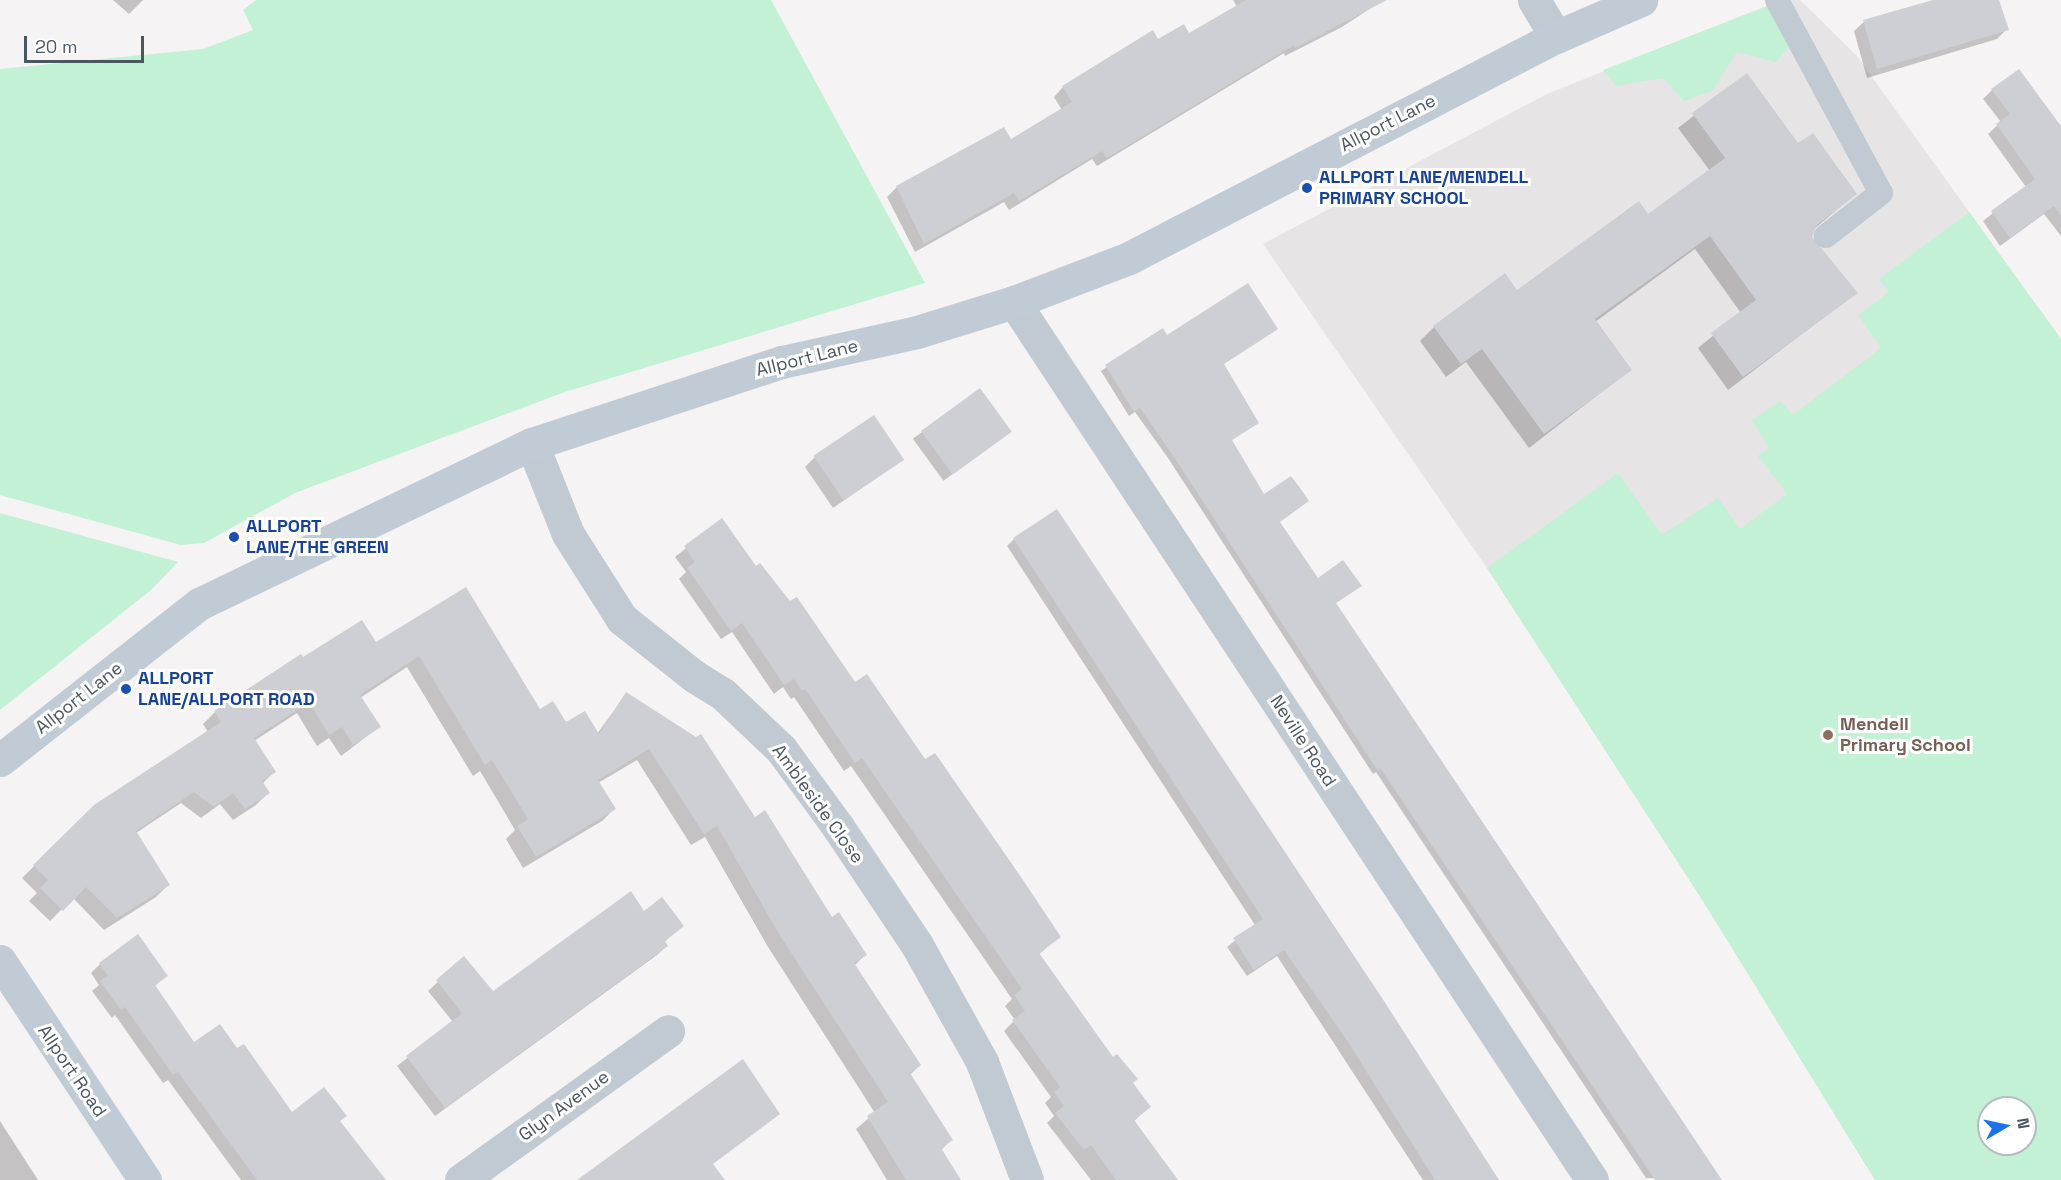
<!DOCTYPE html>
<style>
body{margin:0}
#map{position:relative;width:2061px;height:1180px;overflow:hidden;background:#f5f3f3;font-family:"Space Grotesk",sans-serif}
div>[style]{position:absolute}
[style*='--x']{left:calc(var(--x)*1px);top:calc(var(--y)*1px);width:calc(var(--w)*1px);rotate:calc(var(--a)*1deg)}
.education>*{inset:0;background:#e6e4e5}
.green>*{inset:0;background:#c3f1d5}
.shadow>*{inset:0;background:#0003;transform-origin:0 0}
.building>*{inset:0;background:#cdcfd5;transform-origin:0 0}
.lane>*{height:24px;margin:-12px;padding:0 12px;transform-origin:12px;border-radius:12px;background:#c1cad2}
.street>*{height:33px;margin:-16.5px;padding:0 16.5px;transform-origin:16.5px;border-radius:16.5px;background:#c1cad2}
.secondary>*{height:33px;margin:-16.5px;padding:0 16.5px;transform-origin:16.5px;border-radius:16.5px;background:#c1cbd6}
.dots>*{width:16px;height:16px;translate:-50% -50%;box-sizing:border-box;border:3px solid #fff;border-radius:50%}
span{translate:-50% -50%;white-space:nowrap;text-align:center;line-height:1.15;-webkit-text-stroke:6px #fff;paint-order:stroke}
.street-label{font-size:18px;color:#4a5661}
.transit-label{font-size:18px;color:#164399;font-weight:700}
.left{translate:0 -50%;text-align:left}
.education-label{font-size:18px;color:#785e54;font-weight:700}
.north{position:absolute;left:1977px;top:1096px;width:60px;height:60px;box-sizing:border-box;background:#fff;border:2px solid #b7bbc0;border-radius:50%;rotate:81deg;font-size:16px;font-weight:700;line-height:24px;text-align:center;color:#4a5661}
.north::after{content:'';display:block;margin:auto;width:21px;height:27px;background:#1a73e8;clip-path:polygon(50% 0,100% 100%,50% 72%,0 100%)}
.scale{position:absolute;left:24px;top:36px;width:120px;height:27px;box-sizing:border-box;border:3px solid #4a5661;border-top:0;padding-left:8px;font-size:18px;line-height:21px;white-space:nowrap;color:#4a5661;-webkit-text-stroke:4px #fff;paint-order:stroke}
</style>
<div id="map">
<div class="education">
<div style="clip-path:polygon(evenodd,1782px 0,1800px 0,1856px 55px,2061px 339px,2061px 1180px,1875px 1180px,1703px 901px,1487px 568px,1263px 244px,1547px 94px,1782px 0,1989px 1108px,2025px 1108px,2025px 1144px,1989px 1144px,1989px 1108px)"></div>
</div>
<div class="green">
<div style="clip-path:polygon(256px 0,771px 0,925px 283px,565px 392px,295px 493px,204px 543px,181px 545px,0 495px,0 69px,203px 49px,253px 30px,243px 10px)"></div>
<div style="clip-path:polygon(1770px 5px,1791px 45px,1776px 62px,1737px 52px,1712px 91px,1684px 101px,1663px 78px,1616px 86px,1603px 70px)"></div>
<div style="clip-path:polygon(evenodd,1969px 212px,2061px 339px,2061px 1180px,1875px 1180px,1703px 901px,1487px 568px,1618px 473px,1662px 535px,1718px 498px,1740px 529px,1787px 494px,1758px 456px,1769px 448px,1752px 420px,1780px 401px,1793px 415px,1881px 348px,1858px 315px,1889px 292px,1879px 279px,1969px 212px,1989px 1108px,2025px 1108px,2025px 1144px,1989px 1144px,1989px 1108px)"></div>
<div style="clip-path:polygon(0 513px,178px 562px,151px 590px,0 710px)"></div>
</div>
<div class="shadow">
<div style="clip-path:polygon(113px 0,143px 0,129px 14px)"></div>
<div style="clip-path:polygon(1233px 0,1383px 0,1342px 27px,1285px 56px,1284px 53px,1097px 166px,1092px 159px,1009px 210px,1004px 202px,915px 252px,887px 197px,897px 187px,1010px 141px,1062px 110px,1054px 97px,1063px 87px,1158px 41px,1188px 35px,1237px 7px)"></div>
<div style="clip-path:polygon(1939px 0,1998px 0,2007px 29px,1997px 39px,1867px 78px,1854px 31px,1864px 22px)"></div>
<div style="clip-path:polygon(1747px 75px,1798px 146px,1855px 194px,1814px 229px,1810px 238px,1856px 293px,1728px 390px,1698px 348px,1741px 313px,1695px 249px,1595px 322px,1630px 370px,1529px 448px,1466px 362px,1446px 377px,1420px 341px,1434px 327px,1517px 292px,1648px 216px,1710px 171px,1678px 128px)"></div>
<div style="clip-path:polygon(1992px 90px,2061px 129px,2061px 236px,2044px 214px,2000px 246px,1983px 221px,2026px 187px,1988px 134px,2001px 122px,1983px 99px)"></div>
<div style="clip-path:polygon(1276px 329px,1222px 365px,1231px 441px,1264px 496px,1307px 501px,1279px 522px,1318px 580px,1355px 590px,1334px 604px,1720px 1180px,1646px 1178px,1376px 772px,1373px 774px,1168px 458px,1135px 412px,1129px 416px,1101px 371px,1162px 330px,1166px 337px)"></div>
<div style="left:980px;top:390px;width:52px;height:83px;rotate:54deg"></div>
<div style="clip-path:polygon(815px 457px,902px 460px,833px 508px,805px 467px)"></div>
<div style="clip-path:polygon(722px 520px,755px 568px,925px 762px,1059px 937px,1038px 955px,1149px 1107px,1133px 1122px,1177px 1180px,1091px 1180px,1047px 1123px,1054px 1116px,1045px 1103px,1051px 1097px,1004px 1031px,1015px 1020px,1005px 1006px,1012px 999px,851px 766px,844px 771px,794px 697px,791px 699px,783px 687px,774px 694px,732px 632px,721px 639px,679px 579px,686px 572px,675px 557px)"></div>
<div style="clip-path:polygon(1014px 539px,1498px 1180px,1423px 1180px,1277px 956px,1247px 976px,1227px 947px,1255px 925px,1007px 546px)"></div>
<div style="clip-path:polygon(466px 589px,540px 711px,597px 734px,626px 694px,754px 819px,832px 919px,865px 955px,854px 966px,920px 1065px,910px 1075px,951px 1140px,941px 1150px,960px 1180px,887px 1180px,856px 1129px,875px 1113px,768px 947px,705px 837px,691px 845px,637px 760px,598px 783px,614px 809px,602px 821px,523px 868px,506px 839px,515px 830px,480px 771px,473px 776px,407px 667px,360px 698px,379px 727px,341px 756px,329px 738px,317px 746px,297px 713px,254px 741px,274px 772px,262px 784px,268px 793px,256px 805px,233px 820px,220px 804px,201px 818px,181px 803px,136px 833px,168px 885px,156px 897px,104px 930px,73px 898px,50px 921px,29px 901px,37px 893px,22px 878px,95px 806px,208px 732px,203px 724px,215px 712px,375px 644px)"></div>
<div style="clip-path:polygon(682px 926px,664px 942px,666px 946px,657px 955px,435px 1116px,397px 1066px,453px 1022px,428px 991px,464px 958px,493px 993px)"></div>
<div style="clip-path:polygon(100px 964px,166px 975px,154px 987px,194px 1044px,237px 1050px,292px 1114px,339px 1122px,374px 1180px,241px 1180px,168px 1080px,163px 1083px,115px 1015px,112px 1018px,92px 991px,99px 985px,91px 973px)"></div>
<div style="clip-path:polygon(778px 1114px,690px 1180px,580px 1180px)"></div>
<div style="clip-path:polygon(0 1121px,38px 1180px,0 1180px)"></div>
</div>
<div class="building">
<div style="clip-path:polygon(1246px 0,1387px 0,1295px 48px,1294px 45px,1107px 158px,1102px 151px,1019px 201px,1014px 193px,924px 244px,896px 186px,1004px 127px,1011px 139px,1072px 102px,1062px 86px,1153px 30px,1158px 39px,1184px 24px,1189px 33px)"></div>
<div style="clip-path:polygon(1933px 0,1999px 0,2009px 30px,1877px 69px,1863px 20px)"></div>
<div style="clip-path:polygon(2019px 69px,2061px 126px,2061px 216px,2054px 206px,2010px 238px,1991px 211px,2035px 179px,1996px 124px,2010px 114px,1991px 89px)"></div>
<div style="clip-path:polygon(1747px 73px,1798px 143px,1813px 133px,1857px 194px,1817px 225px,1812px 237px,1858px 293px,1743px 377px,1711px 333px,1756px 300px,1710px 236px,1595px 319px,1632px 370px,1544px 434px,1482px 349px,1461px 364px,1433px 326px,1505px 273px,1517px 290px,1639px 201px,1648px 214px,1725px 158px,1692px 113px)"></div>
<div style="clip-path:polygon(1248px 283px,1278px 329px,1224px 364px,1259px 423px,1232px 440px,1264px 494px,1291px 476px,1303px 492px,1309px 501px,1280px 522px,1318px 578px,1343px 560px,1362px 586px,1336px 603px,1722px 1180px,1655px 1180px,1381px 769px,1378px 771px,1172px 454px,1140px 408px,1134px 412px,1105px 365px,1163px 328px,1167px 335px)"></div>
<div style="left:980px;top:388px;width:54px;height:73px;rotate:54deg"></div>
<div style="left:874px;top:415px;width:54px;height:73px;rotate:56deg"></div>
<div style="clip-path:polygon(1057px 509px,1384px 1001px,1499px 1180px,1435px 1180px,1346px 1039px,1284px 950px,1254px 970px,1233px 938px,1263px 919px,1013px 538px)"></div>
<div style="clip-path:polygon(722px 518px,756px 566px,760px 563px,790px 601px,797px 597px,855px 682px,867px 674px,925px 759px,935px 753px,1023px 880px,1061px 937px,1039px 953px,1113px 1057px,1117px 1054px,1138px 1079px,1133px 1083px,1151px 1107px,1134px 1120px,1178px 1180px,1116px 1180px,1091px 1145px,1084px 1150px,1055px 1113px,1064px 1106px,1054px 1092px,1060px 1087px,1012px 1020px,1025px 1011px,1014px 995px,1022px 989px,862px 758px,855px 763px,805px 689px,802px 691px,794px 679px,784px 685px,742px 623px,731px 631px,687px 568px,695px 562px,684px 546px)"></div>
<div style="clip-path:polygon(466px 587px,540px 709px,553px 701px,566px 722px,585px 711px,599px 734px,626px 692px,696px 737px,701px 734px,755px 817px,765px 810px,832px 917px,839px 912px,867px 955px,854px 963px,921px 1065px,910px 1073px,953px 1140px,941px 1148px,961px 1180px,906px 1180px,867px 1116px,888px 1102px,779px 934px,717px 826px,704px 834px,649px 749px,598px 780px,616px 809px,536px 857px,517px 826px,528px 819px,492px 760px,485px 765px,419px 656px,360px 695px,381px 727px,353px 745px,342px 727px,329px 735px,309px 702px,254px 738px,276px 772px,262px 781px,270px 793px,245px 809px,233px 793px,214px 807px,194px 792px,136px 831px,170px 885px,117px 918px,86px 887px,63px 911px,40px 888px,48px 880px,33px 865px,94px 805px,221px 722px,214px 711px,301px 654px,303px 657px,362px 620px,376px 642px)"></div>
<div style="clip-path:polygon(631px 891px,644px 911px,662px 897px,684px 926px,665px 941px,668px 946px,445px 1108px,406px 1056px,462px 1013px,436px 980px,464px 956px,493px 991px)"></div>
<div style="clip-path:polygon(138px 934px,168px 976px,155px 985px,194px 1042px,220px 1024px,237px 1048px,244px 1044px,292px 1112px,324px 1087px,347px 1116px,340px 1121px,386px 1180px,257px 1180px,178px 1072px,173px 1075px,125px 1007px,121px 1010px,100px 981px,108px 976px,99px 963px)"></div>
<div style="clip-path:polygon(743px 1059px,780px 1114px,713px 1164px,725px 1180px,577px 1180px)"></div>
</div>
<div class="lane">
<div style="--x:1777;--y:0;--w:219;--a:61.7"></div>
<div style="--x:1881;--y:193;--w:70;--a:142"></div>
</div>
<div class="street">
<div style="--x:1534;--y:0;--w:43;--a:59.3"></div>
<div style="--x:1014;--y:302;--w:1051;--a:56.64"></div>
<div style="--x:532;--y:444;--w:97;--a:68.2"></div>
<div style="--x:568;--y:534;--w:101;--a:57.6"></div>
<div style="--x:622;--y:619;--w:92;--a:38.4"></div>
<div style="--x:694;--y:676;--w:34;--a:32"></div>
<div style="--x:723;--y:694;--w:80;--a:43.5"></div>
<div style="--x:781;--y:749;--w:97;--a:53.8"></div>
<div style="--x:838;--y:827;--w:142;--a:56.2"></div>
<div style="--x:917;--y:945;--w:134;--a:60.9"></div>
<div style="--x:982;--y:1062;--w:126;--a:69.1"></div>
<div style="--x:461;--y:1180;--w:255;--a:-35.7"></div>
</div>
<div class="secondary">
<div style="--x:0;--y:760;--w:253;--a:-38.1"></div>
<div style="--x:199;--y:604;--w:369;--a:-25.7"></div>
<div style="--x:532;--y:444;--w:263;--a:-18.2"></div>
<div style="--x:782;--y:362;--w:138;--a:-12.5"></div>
<div style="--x:917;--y:332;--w:102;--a:-17.2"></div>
<div style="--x:1014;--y:302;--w:123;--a:-20.9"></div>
<div style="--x:1129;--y:258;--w:481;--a:-27.4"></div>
<div style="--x:1556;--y:37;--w:93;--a:-23.5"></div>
<div style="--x:0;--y:961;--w:263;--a:56.5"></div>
</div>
<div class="dots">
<div style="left:1307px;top:188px;background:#1a4fb4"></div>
<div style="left:234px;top:537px;background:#1a4fb4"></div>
<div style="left:126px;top:689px;background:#1a4fb4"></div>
<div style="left:1828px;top:735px;background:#8d6e63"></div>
</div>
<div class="street-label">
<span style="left:1388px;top:123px;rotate:-27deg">Allport Lane</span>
<span style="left:807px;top:358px;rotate:-14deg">Allport Lane</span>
<span style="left:79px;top:698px;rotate:-38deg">Allport Lane</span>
<span style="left:1303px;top:741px;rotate:57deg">Neville Road</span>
<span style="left:818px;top:804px;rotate:54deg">Ambleside Close</span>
<span style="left:72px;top:1071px;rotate:56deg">Allport Road</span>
<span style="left:564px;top:1106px;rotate:-36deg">Glyn Avenue</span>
</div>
<div class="transit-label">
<span class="left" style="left:1319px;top:188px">ALLPORT LANE/MENDELL<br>PRIMARY SCHOOL</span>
<span class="left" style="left:246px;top:537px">ALLPORT<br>LANE/THE GREEN</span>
<span class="left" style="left:138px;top:689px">ALLPORT<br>LANE/ALLPORT ROAD</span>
</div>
<div class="education-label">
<span class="left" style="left:1840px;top:735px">Mendell<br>Primary School</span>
</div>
<div class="north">N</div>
<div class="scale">20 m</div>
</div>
